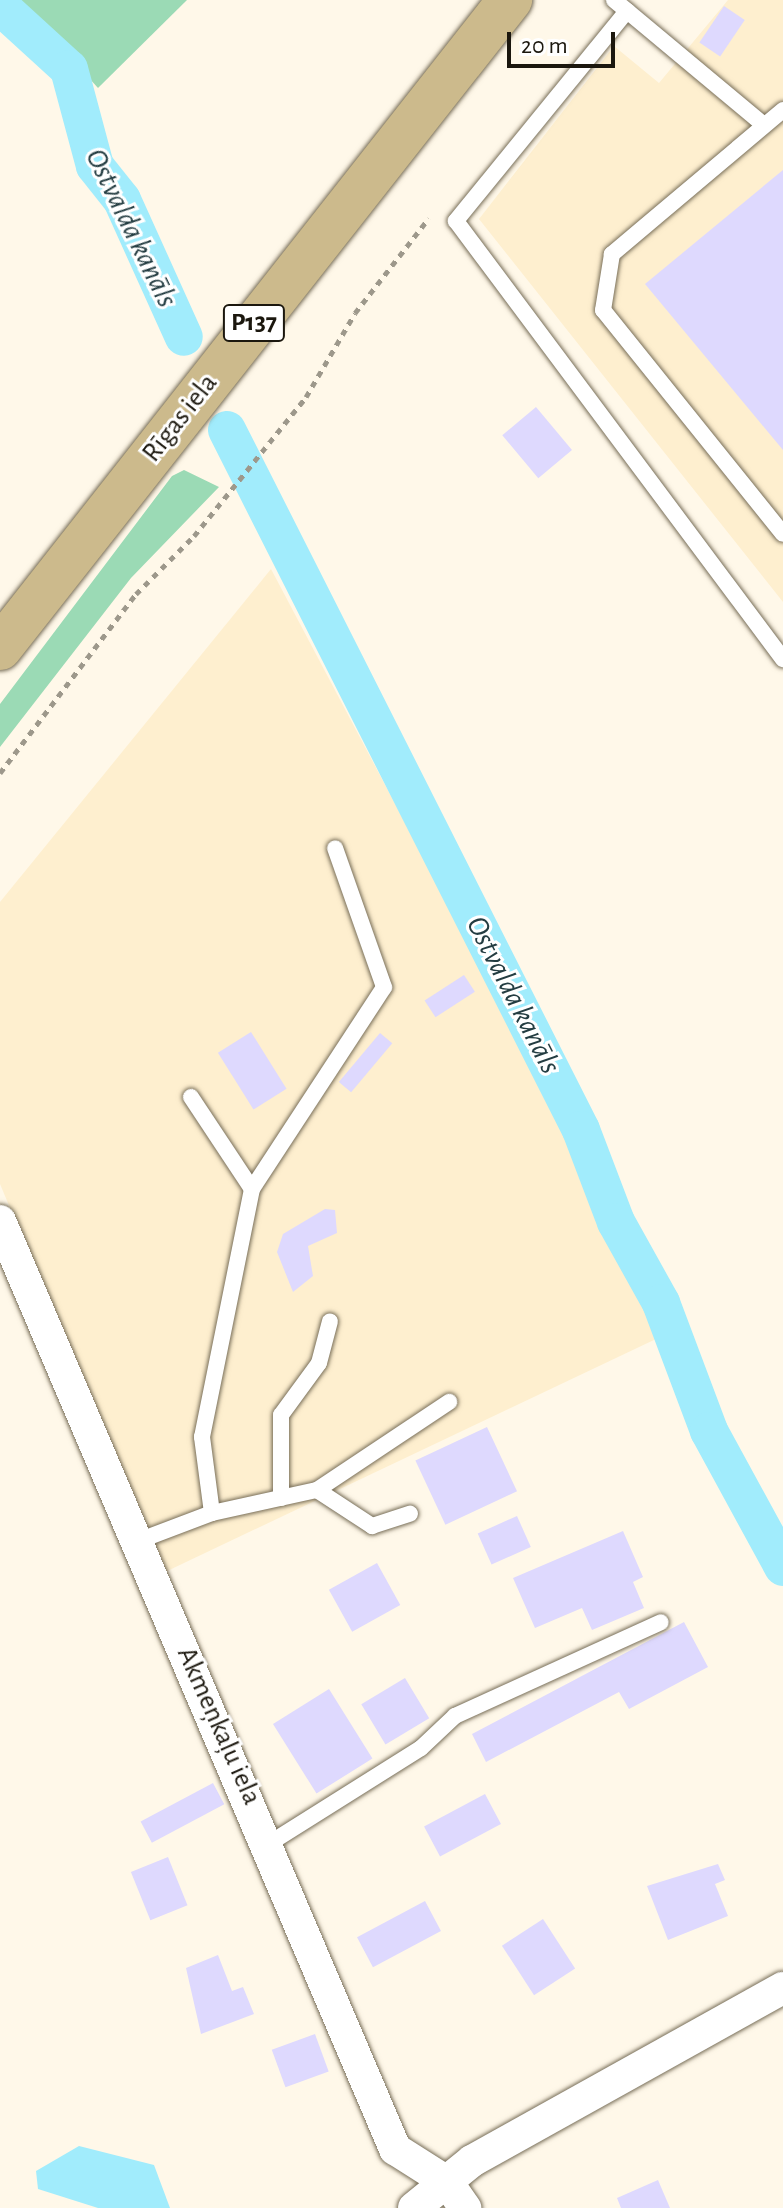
<!DOCTYPE html>
<meta charset="utf-8">
<style>
body{margin:0}
#map{position:relative;width:783px;height:2208px;overflow:hidden;background:#fff8e9;font-family:"Alegreya Sans",sans-serif}
div>[style]{position:absolute}
[style*='--x']{left:calc(var(--x)*1px);top:calc(var(--y)*1px);width:calc(var(--w)*1px);rotate:calc(var(--a)*1deg)}
.built>*{inset:0;background:#feefcf}
.green>*{inset:0;background:#9bdab5}
.water>*{inset:0;background:#a1ecfc}
.canal>*{height:38px;margin:-19px;padding:0 19px;transform-origin:19px;border-radius:19px;background:#a1ecfc}
.building>*{inset:0;background:#ded9fe;transform-origin:0 0}
.path>*{height:5px;margin-top:-2.5px;transform-origin:0;background:repeating-linear-gradient(90deg,#9d988b 0 6px,transparent 0 12px)}
.roads{filter:drop-shadow(0 0 2px #786e58) drop-shadow(0 0 2px #786e58)}
.lane>*{height:16px;margin:-8px;padding:0 8px;transform-origin:8px;border-radius:8px;background:#fff}
.street>*{height:32px;margin:-16px;padding:0 16px;transform-origin:16px;border-radius:16px;background:#fff}
.primary>*{height:44px;margin:-22px;padding:0 22px;transform-origin:22px;border-radius:22px;background:#ccba8c}
span{translate:-50% -50%;white-space:nowrap;text-align:center;line-height:1.15;-webkit-text-stroke:6px #fff;paint-order:stroke}
.shield-label span{padding:2px 6px;background:#fff;border:2px solid;border-radius:6px;-webkit-text-stroke-width:0}
.shield-label{font-size:26px;color:#1b170e;font-weight:700}
.street-label{font-size:28px;color:#1b170e}
.water-label{font-size:30px;color:#243d42;font-style:italic}
.scale{position:absolute;left:507px;top:32px;width:108px;height:36px;box-sizing:border-box;border:4px solid #1b170e;border-top:0;padding-left:10px;font-size:24px;line-height:28px;white-space:nowrap;color:#1b170e;-webkit-text-stroke:6px #fff;paint-order:stroke}
</style>
<div id="map">
<div class="built">
<div style="clip-path:polygon(728px 0,783px 0,783px 602px,479px 219px,614px 46px,659px 83px)"></div>
<div style="clip-path:polygon(271px 569px,570px 1135px,656px 1339px,163px 1573px,0 1184px,0 902px)"></div>
</div>
<div class="green">
<div style="clip-path:polygon(19px 0,187px 0,98px 88px)"></div>
<div style="clip-path:polygon(184px 470px,219px 487px,131px 578px,0 747px,0 704px,172px 476px)"></div>
</div>
<div class="water">
<div style="clip-path:polygon(79px 2146px,154px 2165px,170px 2208px,98px 2208px,38px 2189px,36px 2171px)"></div>
</div>
<div class="canal">
<div style="--x:0;--y:6;--w:93;--a:42.4"></div>
<div style="--x:69;--y:69;--w:100;--a:75"></div>
<div style="--x:95;--y:166;--w:43;--a:51.5"></div>
<div style="--x:122;--y:200;--w:150;--a:65.7"></div>
<div style="--x:227;--y:430;--w:784;--a:63.17"></div>
<div style="--x:581;--y:1130;--w:98;--a:69.2"></div>
<div style="--x:616;--y:1222;--w:93;--a:60.9"></div>
<div style="--x:661;--y:1303;--w:137;--a:69.4"></div>
<div style="--x:709;--y:1431;--w:155;--a:61.4"></div>
</div>
<div class="building">
<div style="left:724px;top:6px;width:25px;height:44px;rotate:34deg"></div>
<div style="clip-path:polygon(783px 170px,783px 450px,645px 284px)"></div>
<div style="left:536px;top:407px;width:56px;height:44px;rotate:50deg"></div>
<div style="left:464px;top:975px;width:20px;height:47px;rotate:57deg"></div>
<div style="left:251px;top:1032px;width:67px;height:39px;rotate:58deg"></div>
<div style="left:380px;top:1033px;width:16px;height:64px;rotate:40deg"></div>
<div style="clip-path:polygon(325px 1209px,335px 1210px,337px 1233px,308px 1246px,313px 1276px,293px 1292px,277px 1252px,283px 1234px)"></div>
<div style="left:487px;top:1427px;width:71px;height:79px;rotate:65deg"></div>
<div style="left:517px;top:1516px;width:34px;height:43px;rotate:66deg"></div>
<div style="clip-path:polygon(623px 1531px,643px 1577px,633px 1582px,644px 1608px,592px 1630px,582px 1608px,535px 1628px,513px 1578px)"></div>
<div style="left:377px;top:1563px;width:48px;height:55px;rotate:61deg"></div>
<div style="clip-path:polygon(684px 1622px,708px 1667px,629px 1709px,619px 1692px,486px 1762px,472px 1734px)"></div>
<div style="left:405px;top:1678px;width:47px;height:51px;rotate:59deg"></div>
<div style="left:329px;top:1689px;width:82px;height:66px;rotate:58deg"></div>
<div style="left:213px;top:1783px;width:24px;height:82px;rotate:62deg"></div>
<div style="left:485px;top:1794px;width:34px;height:69px;rotate:62deg"></div>
<div style="left:168px;top:1857px;width:52px;height:40px;rotate:68deg"></div>
<div style="clip-path:polygon(718px 1864px,725px 1880px,715px 1884px,728px 1916px,668px 1940px,647px 1886px)"></div>
<div style="left:425px;top:1901px;width:34px;height:77px;rotate:62deg"></div>
<div style="left:543px;top:1919px;width:59px;height:49px;rotate:57deg"></div>
<div style="clip-path:polygon(218px 1955px,232px 1991px,243px 1987px,254px 2014px,201px 2034px,186px 1968px)"></div>
<div style="left:315px;top:2034px;width:40px;height:46px;rotate:70deg"></div>
<div style="clip-path:polygon(658px 2180px,670px 2208px,621px 2208px,617px 2198px)"></div>
</div>
<div class="path">
<div style="--x:0;--y:773;--w:225;--a:-52.8"></div>
<div style="--x:136;--y:594;--w:82;--a:-45"></div>
<div style="--x:194;--y:536;--w:179;--a:-51.1"></div>
<div style="--x:306;--y:397;--w:97;--a:-59.7"></div>
<div style="--x:355;--y:313;--w:120;--a:-52.1"></div>
</div>
<div class="roads">
<div class="lane">
<div style="--x:614;--y:0;--w:194;--a:39.8"></div>
<div style="--x:627;--y:11;--w:271;--a:129.2"></div>
<div style="--x:456;--y:221;--w:547;--a:53.26"></div>
<div style="--x:783;--y:110;--w:224;--a:139.9"></div>
<div style="--x:612;--y:254;--w:57;--a:99.1"></div>
<div style="--x:603;--y:310;--w:287;--a:51.2"></div>
<div style="--x:191;--y:1097;--w:110;--a:56.5"></div>
<div style="--x:317;--y:1490;--w:66;--a:33.2"></div>
<div style="--x:372;--y:1526;--w:40;--a:-18"></div>
<div style="--x:281;--y:1498;--w:83;--a:-90"></div>
<div style="--x:281;--y:1415;--w:64;--a:-53.8"></div>
<div style="--x:319;--y:1363;--w:43;--a:-75.3"></div>
<div style="--x:212;--y:1513;--w:77;--a:-97.5"></div>
<div style="--x:202;--y:1437;--w:253;--a:-78.6"></div>
<div style="--x:252;--y:1189;--w:241;--a:-56.8"></div>
<div style="--x:384;--y:987;--w:147;--a:-109.4"></div>
<div style="--x:138;--y:1541;--w:79;--a:-20.7"></div>
<div style="--x:212;--y:1513;--w:107;--a:-12.4"></div>
<div style="--x:317;--y:1490;--w:159;--a:-33.7"></div>
<div style="--x:270;--y:1843;--w:178;--a:-32.2"></div>
<div style="--x:421;--y:1748;--w:47;--a:-43.3"></div>
<div style="--x:455;--y:1716;--w:226;--a:-24.5"></div>
</div>
<div class="street">
<div style="--x:0;--y:1221;--w:1009;--a:66.94"></div>
<div style="--x:395;--y:2149;--w:62;--a:32.4"></div>
<div style="--x:447;--y:2182;--w:32;--a:55"></div>
<div style="--x:414;--y:2208;--w:75;--a:-39"></div>
<div style="--x:472;--y:2161;--w:356;--a:-29.1"></div>
</div>
<div class="primary">
<div style="--x:0;--y:648;--w:825;--a:-51.8"></div>
</div>
</div>
<div class="shield-label">
<span style="left:254px;top:323px">P137</span>
</div>
<div class="street-label">
<span style="left:180px;top:418px;rotate:-52deg">Rīgas iela</span>
<span style="left:219px;top:1726px;rotate:66deg">Akmeņkaļu iela</span>
</div>
<div class="water-label">
<span style="left:131px;top:228px;rotate:64deg">Ostvalda kanāls</span>
<span style="left:513px;top:995px;rotate:63deg">Ostvalda kanāls</span>
</div>
<div class="scale">20 m</div>
</div>
